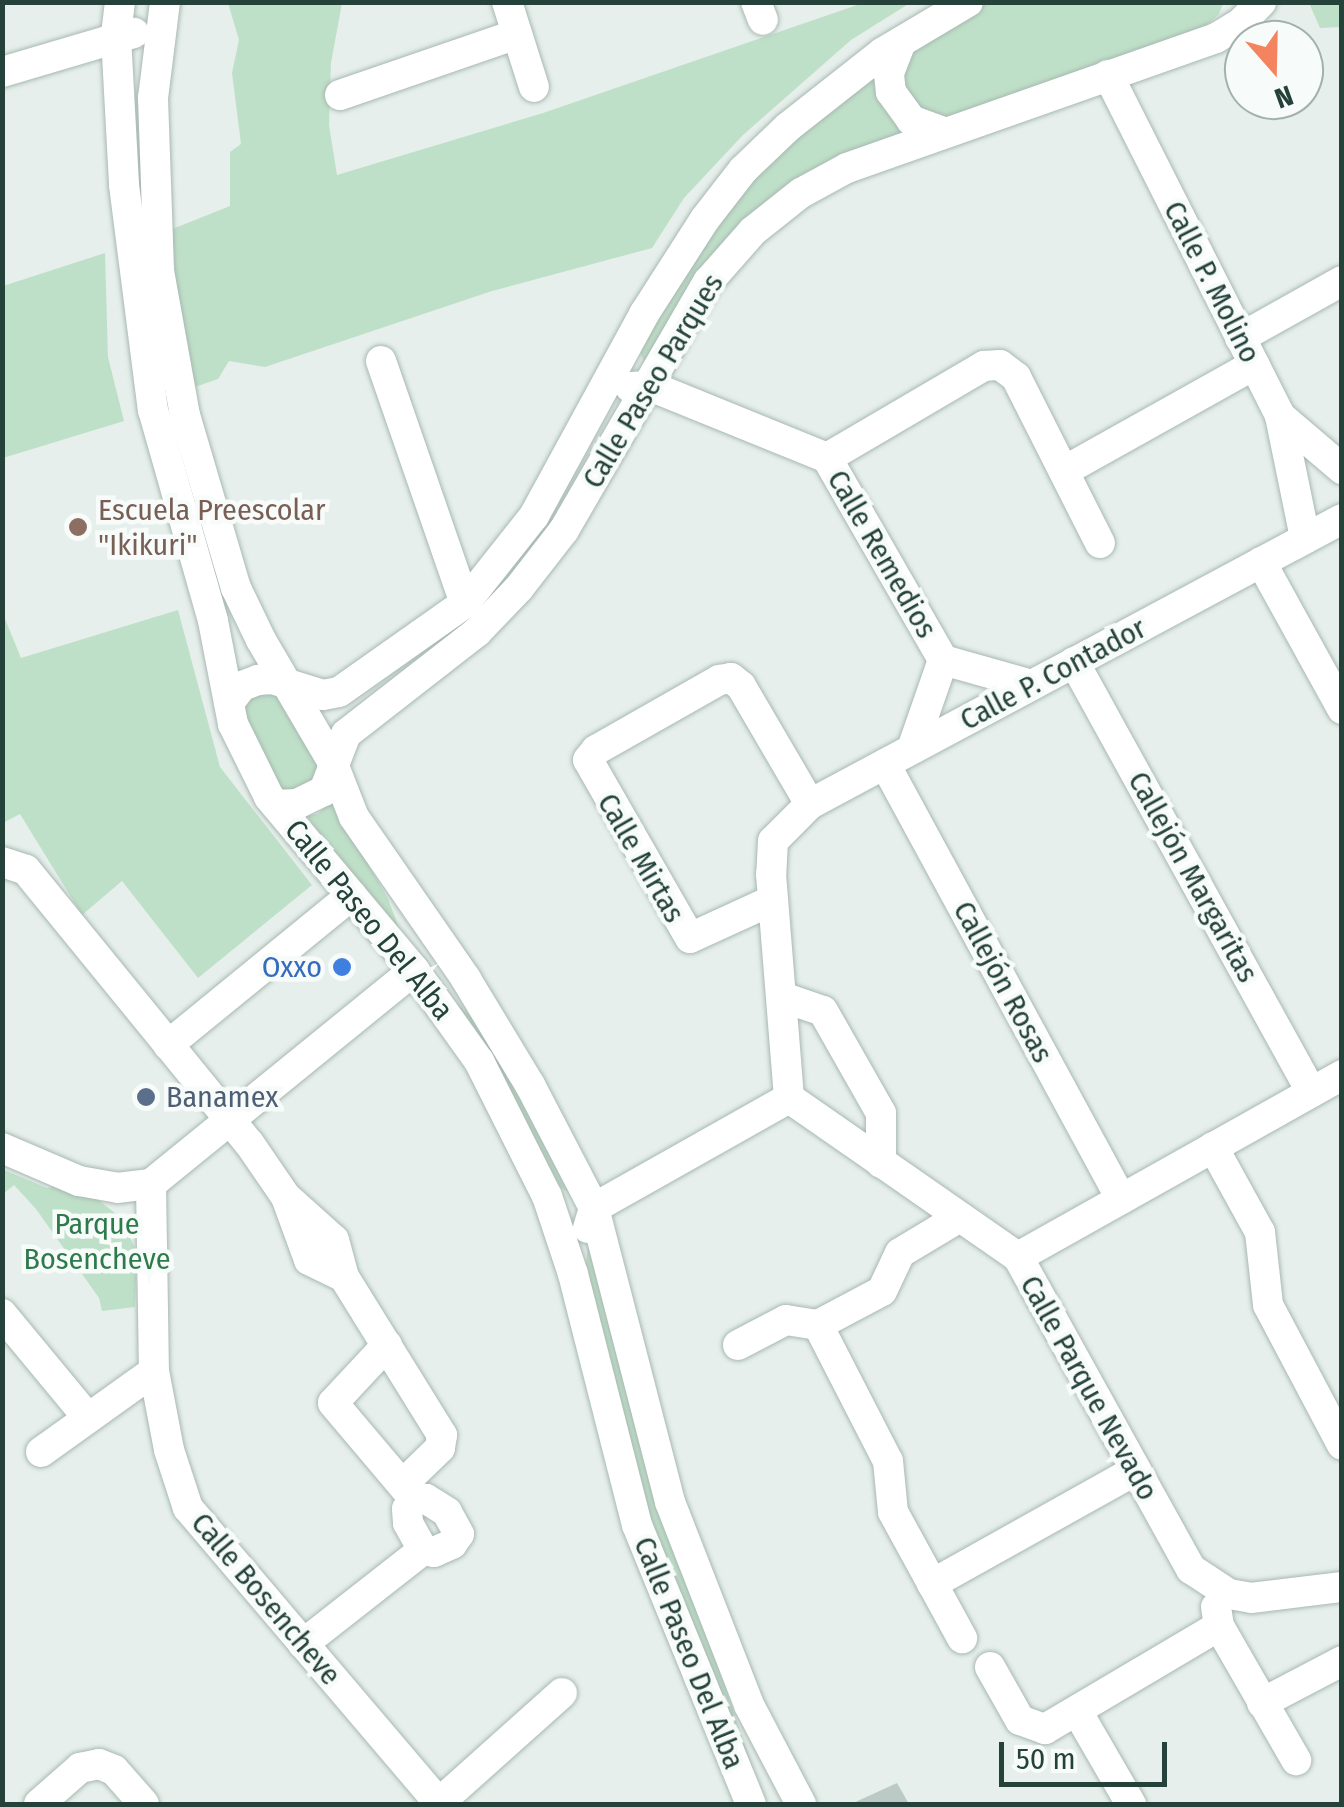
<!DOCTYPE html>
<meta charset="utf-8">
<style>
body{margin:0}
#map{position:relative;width:1344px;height:1807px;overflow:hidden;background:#e6efeb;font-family:"Fira Sans Condensed",sans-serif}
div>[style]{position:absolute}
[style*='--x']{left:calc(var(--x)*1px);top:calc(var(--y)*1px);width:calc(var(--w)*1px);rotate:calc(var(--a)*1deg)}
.green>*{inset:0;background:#bfe0c8}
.building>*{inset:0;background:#bbcac4}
.roads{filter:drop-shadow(0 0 2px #a8b8b2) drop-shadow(0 0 2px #a8b8b2)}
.minor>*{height:30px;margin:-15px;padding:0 15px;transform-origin:15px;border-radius:15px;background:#fff}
.dots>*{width:28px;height:28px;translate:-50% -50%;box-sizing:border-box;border:5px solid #f7fbf9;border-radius:50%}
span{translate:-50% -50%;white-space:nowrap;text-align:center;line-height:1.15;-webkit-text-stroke:9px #f7fbf9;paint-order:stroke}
.street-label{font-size:30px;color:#24423a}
.education-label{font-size:30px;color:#785e54}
.left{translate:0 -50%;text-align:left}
.shop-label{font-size:30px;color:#366cbe}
.right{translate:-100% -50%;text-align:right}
.service-label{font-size:30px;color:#4e5e75}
.park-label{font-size:30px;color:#2d7a4b}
.frame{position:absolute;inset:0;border:5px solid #24423a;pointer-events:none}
.north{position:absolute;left:1224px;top:20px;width:100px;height:100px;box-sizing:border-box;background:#f7fbf9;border:2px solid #a3b1ad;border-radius:50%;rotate:160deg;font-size:28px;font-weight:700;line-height:40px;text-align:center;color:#24423a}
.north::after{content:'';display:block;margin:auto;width:35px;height:45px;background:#f4845f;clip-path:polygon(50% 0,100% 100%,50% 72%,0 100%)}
.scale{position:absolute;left:999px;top:1742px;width:168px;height:45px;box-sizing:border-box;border:5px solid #24423a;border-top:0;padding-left:12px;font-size:30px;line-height:35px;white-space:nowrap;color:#24423a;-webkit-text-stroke:8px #f7fbf9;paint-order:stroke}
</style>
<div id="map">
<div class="green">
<div style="clip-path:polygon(228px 3px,342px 3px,331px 63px,329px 125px,337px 175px,543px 113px,863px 3px,910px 3px,851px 40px,743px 135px,684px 198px,652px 248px,492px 291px,265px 367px,229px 361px,218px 379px,189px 389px,170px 230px,230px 206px,230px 152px,241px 144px,232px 73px,239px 40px)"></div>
<div style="clip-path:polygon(981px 3px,1223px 3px,1219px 14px,1202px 29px,943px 122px,904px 97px,902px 51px)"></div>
<div style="clip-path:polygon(1309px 3px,1341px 3px,1341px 27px,1320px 28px)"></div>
<div style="clip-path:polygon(877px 68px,914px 134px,796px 190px,648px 371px,635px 340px,735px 189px)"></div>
<div style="clip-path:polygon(105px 253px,108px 357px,124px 421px,3px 458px,3px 286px)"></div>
<div style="clip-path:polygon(178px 610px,220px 767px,312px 885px,198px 978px,122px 881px,82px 915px,20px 814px,3px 823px,3px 614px,21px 658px)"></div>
<div style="clip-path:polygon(275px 691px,312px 745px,321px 775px,312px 794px,280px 791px,248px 738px,243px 695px)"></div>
<div style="clip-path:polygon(332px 800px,388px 899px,407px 949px,307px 816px,318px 814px)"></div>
<div style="clip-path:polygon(428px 978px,477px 1022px,498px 1050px,574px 1195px,560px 1187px,497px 1075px)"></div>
<div style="clip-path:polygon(4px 1170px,47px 1188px,61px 1185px,97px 1199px,120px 1217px,137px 1252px,135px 1307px,102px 1311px,99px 1298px,36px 1209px,14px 1185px,3px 1194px)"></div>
<div style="clip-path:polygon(589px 1239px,642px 1441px,761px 1793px,660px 1562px,584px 1277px)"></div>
</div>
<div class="building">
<div style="clip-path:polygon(897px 1783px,909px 1804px,851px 1804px)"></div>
</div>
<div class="roads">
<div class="minor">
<div style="--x:120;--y:2;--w:34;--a:97"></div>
<div style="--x:116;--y:36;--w:149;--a:86.9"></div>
<div style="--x:124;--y:185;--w:227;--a:82.7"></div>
<div style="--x:153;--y:410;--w:219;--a:74.1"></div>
<div style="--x:213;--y:621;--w:105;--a:79"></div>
<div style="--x:233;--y:724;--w:81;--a:63.7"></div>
<div style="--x:269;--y:797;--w:226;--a:50"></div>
<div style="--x:414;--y:970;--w:112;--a:54.5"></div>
<div style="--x:479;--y:1061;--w:151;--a:63.3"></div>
<div style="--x:547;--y:1196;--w:82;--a:71.6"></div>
<div style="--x:573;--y:1274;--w:259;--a:75.7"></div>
<div style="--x:637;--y:1525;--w:301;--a:67.8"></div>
<div style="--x:165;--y:2;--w:97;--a:97.1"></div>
<div style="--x:153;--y:98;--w:173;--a:88"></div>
<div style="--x:159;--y:271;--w:146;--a:79.8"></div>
<div style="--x:185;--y:415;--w:180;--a:73.6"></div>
<div style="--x:236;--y:588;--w:58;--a:64.3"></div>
<div style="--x:261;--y:640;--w:140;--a:59.6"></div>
<div style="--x:332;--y:761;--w:60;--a:68.6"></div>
<div style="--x:354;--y:817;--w:197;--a:55.3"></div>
<div style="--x:466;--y:979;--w:124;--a:58.9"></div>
<div style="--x:530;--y:1085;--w:139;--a:62.5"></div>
<div style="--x:594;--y:1208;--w:304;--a:75.5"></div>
<div style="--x:670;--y:1502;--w:218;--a:68.7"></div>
<div style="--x:749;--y:1705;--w:112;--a:62.3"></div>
<div style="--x:507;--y:2;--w:89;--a:72.4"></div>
<div style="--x:756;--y:2;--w:19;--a:69"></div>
<div style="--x:901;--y:42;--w:34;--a:111"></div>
<div style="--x:889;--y:74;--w:18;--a:84"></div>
<div style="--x:891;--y:92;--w:34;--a:54"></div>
<div style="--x:911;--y:120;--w:35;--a:20"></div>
<div style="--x:2;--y:72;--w:138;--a:-16.5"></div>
<div style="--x:1108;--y:75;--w:382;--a:63.2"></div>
<div style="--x:1280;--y:416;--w:82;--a:40.5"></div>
<div style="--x:340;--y:95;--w:187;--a:-19"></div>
<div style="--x:1240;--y:338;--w:117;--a:-29.2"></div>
<div style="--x:381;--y:361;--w:256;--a:70.9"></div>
<div style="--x:630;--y:387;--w:20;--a:-3"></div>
<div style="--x:650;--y:386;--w:191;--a:22.1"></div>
<div style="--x:827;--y:458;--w:233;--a:60.1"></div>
<div style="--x:943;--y:660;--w:92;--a:15.7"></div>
<div style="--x:1280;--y:416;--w:125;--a:78.4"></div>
<div style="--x:827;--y:458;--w:182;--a:-30.4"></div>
<div style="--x:984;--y:366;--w:16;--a:-4"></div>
<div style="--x:1000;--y:365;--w:20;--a:37"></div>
<div style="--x:1016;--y:377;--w:186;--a:63.2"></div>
<div style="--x:1064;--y:471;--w:218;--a:-29.2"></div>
<div style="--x:1342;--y:519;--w:604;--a:151.82"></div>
<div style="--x:810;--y:804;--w:52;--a:135"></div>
<div style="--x:773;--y:841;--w:33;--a:93"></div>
<div style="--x:771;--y:874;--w:225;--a:85.4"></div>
<div style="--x:789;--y:1098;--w:279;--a:34.8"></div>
<div style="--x:1018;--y:1257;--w:357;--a:61"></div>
<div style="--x:1191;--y:1569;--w:45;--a:33.3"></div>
<div style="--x:1229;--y:1594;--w:22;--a:10"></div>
<div style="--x:1251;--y:1598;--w:92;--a:-6.9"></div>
<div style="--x:1261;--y:562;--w:168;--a:61.1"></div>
<div style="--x:1074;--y:662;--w:491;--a:61.1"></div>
<div style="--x:229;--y:703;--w:21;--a:-53"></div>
<div style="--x:242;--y:686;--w:17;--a:-21"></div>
<div style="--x:258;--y:680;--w:14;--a:-4"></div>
<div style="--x:272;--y:679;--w:53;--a:17.4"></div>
<div style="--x:323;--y:695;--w:16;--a:-11"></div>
<div style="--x:339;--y:692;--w:154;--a:-35.2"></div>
<div style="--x:465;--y:603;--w:111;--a:-51.6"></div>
<div style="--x:534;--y:516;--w:230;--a:-61.4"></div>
<div style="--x:644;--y:314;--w:113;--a:-57.3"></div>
<div style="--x:705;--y:219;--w:62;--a:-52.2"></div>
<div style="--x:743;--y:170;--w:62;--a:-43.7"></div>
<div style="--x:788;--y:127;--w:120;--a:-38.2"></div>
<div style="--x:882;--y:53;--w:100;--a:-30.7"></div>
<div style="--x:912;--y:749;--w:94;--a:-70.8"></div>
<div style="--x:885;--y:764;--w:495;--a:61.5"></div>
<div style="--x:276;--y:805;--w:21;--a:-3"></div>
<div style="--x:297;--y:804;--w:30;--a:-26"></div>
<div style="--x:324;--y:791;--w:61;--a:-68.9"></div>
<div style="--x:346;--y:734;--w:166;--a:-37.9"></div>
<div style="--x:477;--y:632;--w:61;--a:-46.3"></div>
<div style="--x:519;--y:588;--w:73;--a:-52.2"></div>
<div style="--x:564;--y:530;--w:287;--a:-59.9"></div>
<div style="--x:708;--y:282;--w:68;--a:-48.6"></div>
<div style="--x:753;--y:231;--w:61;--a:-38.4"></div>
<div style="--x:801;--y:193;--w:52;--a:-28.5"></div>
<div style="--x:847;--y:168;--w:391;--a:-19.4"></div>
<div style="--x:1216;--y:38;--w:29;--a:-31"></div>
<div style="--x:1241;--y:23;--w:29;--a:-46"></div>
<div style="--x:2;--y:862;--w:25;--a:18"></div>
<div style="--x:26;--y:870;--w:353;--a:50.8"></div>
<div style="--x:249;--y:1143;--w:65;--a:55.6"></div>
<div style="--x:286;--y:1197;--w:64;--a:41.9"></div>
<div style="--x:334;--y:1240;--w:38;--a:75"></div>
<div style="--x:344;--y:1277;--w:186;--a:58.2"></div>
<div style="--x:442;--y:1435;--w:13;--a:99"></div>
<div style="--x:440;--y:1448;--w:50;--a:135.8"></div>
<div style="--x:773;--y:900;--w:91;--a:155.4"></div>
<div style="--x:690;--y:938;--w:205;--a:-119.8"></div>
<div style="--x:588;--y:760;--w:13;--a:-51"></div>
<div style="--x:596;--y:750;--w:142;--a:-29.6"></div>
<div style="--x:719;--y:680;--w:12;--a:-9"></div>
<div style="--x:731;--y:678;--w:13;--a:39"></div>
<div style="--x:741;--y:686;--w:137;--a:59.7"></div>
<div style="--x:782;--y:997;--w:43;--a:18.9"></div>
<div style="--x:823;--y:1011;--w:117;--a:60.4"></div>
<div style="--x:881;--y:1113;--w:50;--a:90"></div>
<div style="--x:168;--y:1045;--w:237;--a:-39.2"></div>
<div style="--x:1213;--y:1147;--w:97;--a:61.1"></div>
<div style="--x:1260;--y:1232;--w:73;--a:83.7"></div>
<div style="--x:1268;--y:1305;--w:158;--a:62.1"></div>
<div style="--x:2;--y:1148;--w:84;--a:23.2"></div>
<div style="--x:79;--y:1181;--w:39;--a:10"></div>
<div style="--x:117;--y:1188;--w:34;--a:-7"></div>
<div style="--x:151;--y:1184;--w:339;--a:-39.1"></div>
<div style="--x:151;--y:1184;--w:187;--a:89.1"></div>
<div style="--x:154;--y:1371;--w:80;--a:79.2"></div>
<div style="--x:169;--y:1450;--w:61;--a:71.9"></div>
<div style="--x:188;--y:1508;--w:389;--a:49.6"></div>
<div style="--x:286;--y:1197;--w:67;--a:69.9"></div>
<div style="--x:309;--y:1260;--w:39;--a:26"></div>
<div style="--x:588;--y:1228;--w:21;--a:-73"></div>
<div style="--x:594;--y:1208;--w:224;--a:-29.4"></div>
<div style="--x:1018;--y:1257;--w:372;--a:-29.3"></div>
<div style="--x:2;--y:1314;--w:135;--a:50.4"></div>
<div style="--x:818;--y:1325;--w:153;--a:62.8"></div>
<div style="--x:888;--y:1461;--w:51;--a:84.4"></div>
<div style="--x:893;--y:1512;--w:144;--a:61.3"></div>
<div style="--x:387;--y:1345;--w:79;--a:133"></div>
<div style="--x:333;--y:1403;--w:126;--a:49.8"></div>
<div style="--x:738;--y:1345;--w:54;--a:-27.5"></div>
<div style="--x:786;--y:1320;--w:32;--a:9"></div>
<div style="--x:818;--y:1325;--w:72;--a:-28"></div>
<div style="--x:882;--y:1291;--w:42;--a:-64.7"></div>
<div style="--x:900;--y:1253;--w:70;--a:-31"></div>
<div style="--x:41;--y:1452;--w:139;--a:-35.6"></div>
<div style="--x:414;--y:1499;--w:12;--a:125"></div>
<div style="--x:407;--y:1509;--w:14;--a:86"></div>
<div style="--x:408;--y:1523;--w:31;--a:61"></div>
<div style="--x:932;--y:1584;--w:231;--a:-29.2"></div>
<div style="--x:1216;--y:1607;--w:19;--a:81"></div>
<div style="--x:1219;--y:1626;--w:155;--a:60.1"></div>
<div style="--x:303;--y:1644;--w:152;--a:-38.1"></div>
<div style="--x:423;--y:1550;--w:11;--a:10"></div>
<div style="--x:434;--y:1552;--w:20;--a:-24"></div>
<div style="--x:452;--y:1544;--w:12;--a:-55"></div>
<div style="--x:459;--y:1534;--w:25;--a:-119"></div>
<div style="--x:447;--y:1512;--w:25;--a:-148"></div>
<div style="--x:426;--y:1499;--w:12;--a:180"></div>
<div style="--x:990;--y:1667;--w:61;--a:60.5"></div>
<div style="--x:1020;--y:1720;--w:27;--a:20"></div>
<div style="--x:1045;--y:1729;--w:202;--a:-30.6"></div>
<div style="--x:1262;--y:1703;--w:90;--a:-27.7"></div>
<div style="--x:1077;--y:1711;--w:108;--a:59.9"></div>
<div style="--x:439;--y:1803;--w:165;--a:-41.8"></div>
<div style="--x:39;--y:1804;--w:55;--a:-41.3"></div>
<div style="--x:80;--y:1768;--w:19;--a:-12"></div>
<div style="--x:99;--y:1764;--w:16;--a:22"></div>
<div style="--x:114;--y:1770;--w:45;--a:48.6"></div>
</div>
</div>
<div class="dots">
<div style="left:78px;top:527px;background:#8d6e63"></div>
<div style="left:342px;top:967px;background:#3f7fe0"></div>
<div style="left:146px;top:1097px;background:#5c6f8a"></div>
</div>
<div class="street-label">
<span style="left:1212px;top:282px;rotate:63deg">Calle P. Molino</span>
<span style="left:653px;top:381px;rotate:-59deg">Calle Paseo Parques</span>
<span style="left:882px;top:554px;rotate:60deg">Calle Remedios</span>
<span style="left:1053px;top:674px;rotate:-28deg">Calle P. Contador</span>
<span style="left:641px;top:858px;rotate:60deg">Calle Mirtas</span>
<span style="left:1193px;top:877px;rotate:61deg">Callejón Margaritas</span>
<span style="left:369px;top:920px;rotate:51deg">Calle Paseo Del Alba</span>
<span style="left:1003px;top:982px;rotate:62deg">Callejón Rosas</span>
<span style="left:1089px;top:1388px;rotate:61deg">Calle Parque Nevado</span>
<span style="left:266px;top:1599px;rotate:50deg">Calle Bosencheve</span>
<span style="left:689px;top:1653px;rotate:68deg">Calle Paseo Del Alba</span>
</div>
<div class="education-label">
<span class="left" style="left:98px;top:527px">Escuela Preescolar<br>"Ikikuri"</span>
</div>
<div class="shop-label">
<span class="right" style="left:322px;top:967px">Oxxo</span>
</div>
<div class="service-label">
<span class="left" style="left:166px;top:1097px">Banamex</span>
</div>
<div class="park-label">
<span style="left:97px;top:1241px">Parque<br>Bosencheve</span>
</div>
<div class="frame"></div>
<div class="north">N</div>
<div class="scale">50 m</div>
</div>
